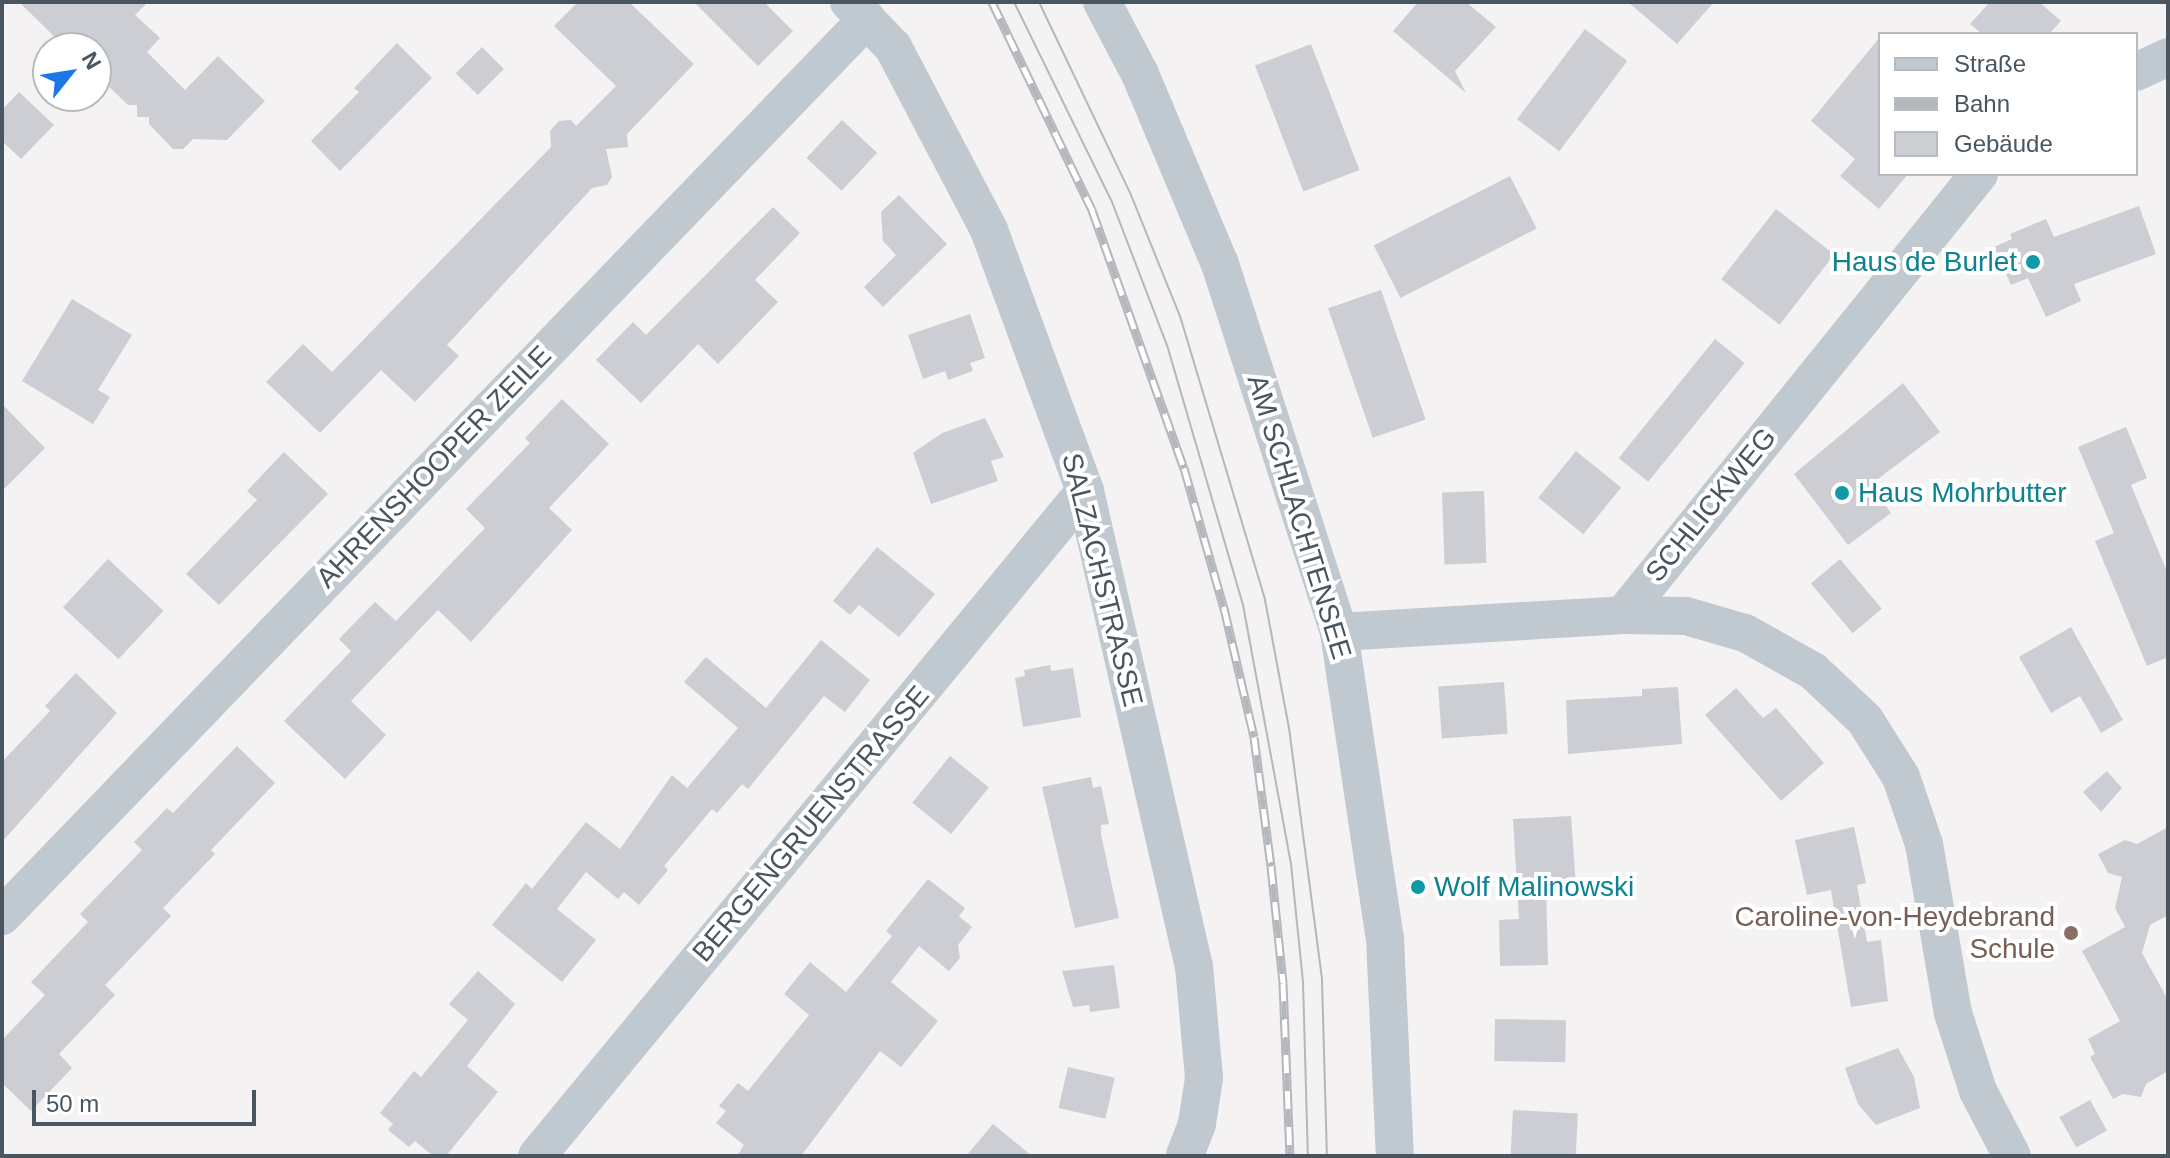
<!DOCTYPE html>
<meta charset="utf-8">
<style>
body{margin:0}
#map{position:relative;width:2170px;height:1158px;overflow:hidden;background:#f4f2f2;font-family:Helvetica,sans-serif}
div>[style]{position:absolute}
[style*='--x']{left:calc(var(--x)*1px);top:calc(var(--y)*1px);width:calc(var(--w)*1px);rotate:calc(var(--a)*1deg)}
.building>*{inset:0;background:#ccced4;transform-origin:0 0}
.minor>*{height:38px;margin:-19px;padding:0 19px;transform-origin:19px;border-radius:19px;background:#c0c9d0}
.tram>*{height:2px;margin:-1px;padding:0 1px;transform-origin:1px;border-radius:1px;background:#b4b7bc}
.rail>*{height:9px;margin-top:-4.5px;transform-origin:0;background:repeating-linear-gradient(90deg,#fff 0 18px,#b4b7bc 0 36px);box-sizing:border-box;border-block:2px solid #b4b7bc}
.dots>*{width:22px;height:22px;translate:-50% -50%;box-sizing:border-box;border:4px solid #fff;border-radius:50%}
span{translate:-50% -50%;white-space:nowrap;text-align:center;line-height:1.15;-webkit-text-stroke:8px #fff;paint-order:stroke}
.culture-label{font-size:28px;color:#0d838f}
.right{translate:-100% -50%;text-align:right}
.left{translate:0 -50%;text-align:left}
.street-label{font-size:28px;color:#49555f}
.education-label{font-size:28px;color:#785e54}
.frame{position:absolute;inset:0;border:4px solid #49555f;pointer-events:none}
.legend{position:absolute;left:1878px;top:32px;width:260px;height:144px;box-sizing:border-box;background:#fff;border:2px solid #b6bbbf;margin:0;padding:10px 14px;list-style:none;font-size:24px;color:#49555f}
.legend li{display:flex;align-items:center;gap:16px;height:40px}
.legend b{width:40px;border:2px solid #b6bbbf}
.north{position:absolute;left:32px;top:32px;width:80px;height:80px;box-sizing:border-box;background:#fff;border:2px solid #b6bbbf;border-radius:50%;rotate:60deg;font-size:22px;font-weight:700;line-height:32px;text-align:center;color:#49555f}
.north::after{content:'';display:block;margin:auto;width:28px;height:36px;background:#1977e7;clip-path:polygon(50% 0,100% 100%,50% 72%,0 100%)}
.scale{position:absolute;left:32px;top:1090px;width:224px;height:36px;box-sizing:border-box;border:4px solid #49555f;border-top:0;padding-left:10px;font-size:24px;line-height:28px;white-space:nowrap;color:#49555f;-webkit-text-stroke:6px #fff;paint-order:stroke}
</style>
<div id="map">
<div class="building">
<div style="clip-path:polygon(19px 2px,148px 2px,135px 15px,160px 38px,147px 52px,185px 90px,218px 56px,265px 101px,227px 140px,193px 139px,183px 149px,173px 149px,149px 124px,149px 117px,137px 117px,137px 105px,128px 105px,96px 74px,96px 48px,66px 48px)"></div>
<div style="clip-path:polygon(578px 2px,629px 2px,694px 64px,627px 134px,628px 147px,606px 149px,612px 177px,607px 185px,592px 188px,447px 345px,459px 356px,415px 402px,381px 370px,320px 433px,266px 382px,303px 344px,332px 372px,551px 147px,550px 131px,559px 121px,571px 120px,576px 126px,616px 86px,554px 26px)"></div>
<div style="clip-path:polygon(694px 2px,764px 2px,793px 31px,758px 66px)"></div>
<div style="clip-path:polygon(1418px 2px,1466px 2px,1496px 27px,1455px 71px,1466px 93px,1393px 31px)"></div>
<div style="clip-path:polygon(1628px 2px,1714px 2px,1677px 44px)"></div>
<div style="clip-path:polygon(1990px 2px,2039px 2px,2061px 21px,2049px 34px,1982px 34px,1970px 24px)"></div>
<div style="left:1585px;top:29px;width:53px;height:113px;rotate:37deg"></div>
<div style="clip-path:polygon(1880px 37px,1880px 174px,1908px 174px,1879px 209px,1840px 176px,1855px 159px,1811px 121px)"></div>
<div style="clip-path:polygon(397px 43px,432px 78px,340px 171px,311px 141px,359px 92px,354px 88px)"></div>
<div style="left:1311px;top:44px;width:135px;height:60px;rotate:69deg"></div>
<div style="left:482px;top:47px;width:31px;height:37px;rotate:45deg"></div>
<div style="clip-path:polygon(19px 92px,54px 125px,21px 159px,2px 141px,2px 110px)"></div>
<div style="left:842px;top:120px;width:48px;height:52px;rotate:43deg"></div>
<div style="left:1510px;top:176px;width:59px;height:153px;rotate:63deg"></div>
<div style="clip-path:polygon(899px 195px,947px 244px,883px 307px,864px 287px,896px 255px,883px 241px,881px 212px)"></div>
<div style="clip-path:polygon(2139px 206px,2156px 254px,2074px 284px,2081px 301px,2046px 317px,2028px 278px,2011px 285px,1994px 247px,2012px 239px,2010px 234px,2046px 219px,2054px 237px)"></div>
<div style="clip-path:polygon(773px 207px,800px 233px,755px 280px,778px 302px,718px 364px,698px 344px,641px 403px,596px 360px,633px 322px,646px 335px)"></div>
<div style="left:1776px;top:209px;width:74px;height:89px;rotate:38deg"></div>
<div style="left:1381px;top:290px;width:137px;height:56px;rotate:71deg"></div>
<div style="clip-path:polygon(72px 299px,132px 335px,98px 390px,110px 397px,93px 424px,22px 381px)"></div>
<div style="clip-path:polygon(970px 314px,985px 358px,970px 363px,973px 371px,948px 380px,945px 371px,923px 379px,908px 335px)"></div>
<div style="left:1715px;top:339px;width:38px;height:153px;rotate:39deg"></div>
<div style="clip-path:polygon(1903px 383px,1940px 432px,1870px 485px,1891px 513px,1848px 545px,1794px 474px)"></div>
<div style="clip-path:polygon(562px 399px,609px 444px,549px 508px,572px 530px,471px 642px,438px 610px,351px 701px,386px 735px,345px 779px,284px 721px,351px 651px,339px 639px,375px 602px,396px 621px,485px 528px,466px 509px,530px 443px,525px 438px)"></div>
<div style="clip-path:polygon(2px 404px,45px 448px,2px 491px)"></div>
<div style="clip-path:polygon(985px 418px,1004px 457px,991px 461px,998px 481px,931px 504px,913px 453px,942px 433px)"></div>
<div style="clip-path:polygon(2126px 427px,2147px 478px,2131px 485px,2168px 574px,2168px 657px,2147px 666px,2095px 541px,2114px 533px,2078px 447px)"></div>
<div style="left:1576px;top:451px;width:58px;height:60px;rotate:39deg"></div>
<div style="clip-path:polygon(284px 452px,328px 494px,219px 605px,186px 574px,257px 500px,247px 491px)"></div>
<div style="left:1484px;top:491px;width:72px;height:42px;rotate:88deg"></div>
<div style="clip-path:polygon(877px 547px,935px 594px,899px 637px,859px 605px,850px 615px,833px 601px)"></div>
<div style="left:108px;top:559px;width:76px;height:66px;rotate:43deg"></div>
<div style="left:1840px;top:559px;width:65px;height:38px;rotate:50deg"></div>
<div style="clip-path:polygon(2071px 627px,2123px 720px,2101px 733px,2080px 696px,2051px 713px,2019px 657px)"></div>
<div style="clip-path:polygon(821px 640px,870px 680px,845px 712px,824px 696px,748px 789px,742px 784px,717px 813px,712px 809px,664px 866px,668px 870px,639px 905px,624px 892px,618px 899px,586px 872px,557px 909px,596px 940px,562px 982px,492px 925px,526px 883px,532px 889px,586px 822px,620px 849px,672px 775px,687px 788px,738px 728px,684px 682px,706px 657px,766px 708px)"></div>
<div style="clip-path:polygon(1050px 665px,1051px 671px,1073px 668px,1081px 717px,1023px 727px,1015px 678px,1025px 676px,1024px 670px)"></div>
<div style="clip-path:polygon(76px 673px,117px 713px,2px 842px,2px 762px,50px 711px,45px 706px)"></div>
<div style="left:1504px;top:682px;width:52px;height:66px;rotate:86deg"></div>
<div style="clip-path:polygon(1678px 687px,1682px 744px,1568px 754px,1566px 700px,1642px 696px,1642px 689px)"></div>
<div style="clip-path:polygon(1736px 688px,1763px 718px,1776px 708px,1824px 763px,1781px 801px,1705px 715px)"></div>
<div style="clip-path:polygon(237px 746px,275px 783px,211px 850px,215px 854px,163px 908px,171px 916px,105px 985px,115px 995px,59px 1054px,72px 1068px,31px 1111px,2px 1083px,2px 1040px,45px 995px,31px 982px,88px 922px,80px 914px,142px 850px,134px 842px,167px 808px,173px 813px)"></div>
<div style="left:950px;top:756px;width:50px;height:60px;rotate:39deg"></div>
<div style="clip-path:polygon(2107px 771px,2122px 788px,2101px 812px,2083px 792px)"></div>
<div style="clip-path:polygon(1091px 777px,1093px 788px,1101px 786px,1109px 824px,1101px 825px,1101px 834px,1119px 918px,1075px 928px,1042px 787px)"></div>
<div style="clip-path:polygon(1571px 816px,1576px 885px,1546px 887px,1548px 965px,1500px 966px,1499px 920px,1519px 919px,1513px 819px)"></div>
<div style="clip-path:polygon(1854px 827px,1866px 883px,1857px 885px,1867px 942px,1881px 940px,1888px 1001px,1851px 1007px,1831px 890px,1807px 895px,1795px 840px)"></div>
<div style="clip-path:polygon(2168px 827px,2168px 915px,2150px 925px,2142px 953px,2168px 1000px,2168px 1071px,2146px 1084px,2141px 1097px,2123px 1094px,2113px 1099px,2090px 1057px,2095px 1054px,2088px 1039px,2120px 1021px,2082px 951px,2125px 927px,2115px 908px,2122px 877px,2108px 873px,2098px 854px,2125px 840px,2137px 844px)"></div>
<div style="clip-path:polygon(928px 879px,965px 908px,959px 916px,972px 927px,958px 945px,960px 958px,949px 971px,919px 946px,891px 982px,938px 1021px,901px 1067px,880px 1051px,801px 1156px,737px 1156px,744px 1145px,716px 1123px,726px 1111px,719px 1106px,738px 1083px,748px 1091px,809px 1015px,784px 994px,810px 962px,846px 992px,892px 936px,886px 931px)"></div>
<div style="clip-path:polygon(1114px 965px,1120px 1008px,1090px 1012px,1089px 1005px,1073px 1007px,1062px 971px)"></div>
<div style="clip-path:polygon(478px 971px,515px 1004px,467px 1066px,498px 1092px,446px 1156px,433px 1156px,415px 1141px,409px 1147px,388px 1130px,393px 1124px,380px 1113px,414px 1071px,421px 1077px,468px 1020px,449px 1004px)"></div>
<div style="left:1495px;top:1019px;width:71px;height:42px;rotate:1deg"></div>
<div style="clip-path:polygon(1898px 1048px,1914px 1077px,1920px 1108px,1876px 1125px,1858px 1104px,1845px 1068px)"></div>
<div style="left:1068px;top:1067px;width:48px;height:42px;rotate:13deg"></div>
<div style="left:2090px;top:1100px;width:35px;height:35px;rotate:61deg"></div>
<div style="left:1513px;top:1110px;width:65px;height:46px;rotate:3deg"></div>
<div style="clip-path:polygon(993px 1124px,1032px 1156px,966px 1156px)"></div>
</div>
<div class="minor">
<div style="--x:849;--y:2;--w:63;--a:45.6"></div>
<div style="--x:893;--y:47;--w:207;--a:62.3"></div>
<div style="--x:989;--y:230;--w:278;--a:69.8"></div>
<div style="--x:1085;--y:491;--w:487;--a:77.1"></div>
<div style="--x:1194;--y:966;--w:112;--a:84.9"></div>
<div style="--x:1204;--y:1078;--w:47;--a:98.7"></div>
<div style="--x:1197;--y:1124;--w:34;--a:111"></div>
<div style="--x:1102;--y:2;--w:81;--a:62.2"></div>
<div style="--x:1140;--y:74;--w:206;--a:67.2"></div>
<div style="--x:1220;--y:264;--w:387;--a:72.1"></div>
<div style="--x:1339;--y:632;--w:309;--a:81.5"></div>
<div style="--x:1385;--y:938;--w:218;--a:87.4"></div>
<div style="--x:2136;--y:72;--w:35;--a:-25"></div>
<div style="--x:1623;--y:615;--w:63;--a:0.9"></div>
<div style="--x:1686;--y:616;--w:61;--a:16.1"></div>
<div style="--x:1745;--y:633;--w:78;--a:29.2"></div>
<div style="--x:1813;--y:671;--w:71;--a:43.3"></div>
<div style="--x:1865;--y:720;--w:67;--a:57.7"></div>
<div style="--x:1901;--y:777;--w:71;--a:71.1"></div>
<div style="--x:1924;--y:844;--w:171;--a:80.3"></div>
<div style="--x:1953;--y:1013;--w:82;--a:72.2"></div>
<div style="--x:1978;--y:1091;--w:73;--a:62.4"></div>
<div style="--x:1339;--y:632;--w:285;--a:-3.4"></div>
<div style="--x:1623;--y:615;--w:567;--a:-51.09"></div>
<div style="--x:2;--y:916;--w:1246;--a:-46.04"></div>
<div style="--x:537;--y:1156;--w:862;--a:-50.51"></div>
</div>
<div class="tram">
<div style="--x:1014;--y:2;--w:223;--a:63.9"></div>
<div style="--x:1112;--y:202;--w:153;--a:69"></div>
<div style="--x:1167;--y:345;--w:271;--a:73.7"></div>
<div style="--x:1243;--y:605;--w:263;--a:79.5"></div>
<div style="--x:1291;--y:864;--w:119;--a:84.2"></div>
<div style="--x:1303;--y:982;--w:174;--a:88.4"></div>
<div style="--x:1039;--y:2;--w:214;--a:64.5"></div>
<div style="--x:1131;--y:195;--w:131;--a:68"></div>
<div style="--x:1180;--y:316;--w:296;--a:73.3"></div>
<div style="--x:1265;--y:600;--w:130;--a:79.4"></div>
<div style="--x:1289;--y:728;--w:254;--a:82.5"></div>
<div style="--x:1322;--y:980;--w:176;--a:88.4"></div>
</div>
<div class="rail">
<div style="--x:992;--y:2;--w:231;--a:64.3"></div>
<div style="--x:1092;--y:210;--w:274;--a:70.4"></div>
<div style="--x:1184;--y:468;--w:146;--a:74.1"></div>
<div style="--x:1224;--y:608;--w:132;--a:76.9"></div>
<div style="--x:1254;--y:737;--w:130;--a:82.5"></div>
<div style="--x:1271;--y:866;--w:118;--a:84.1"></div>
<div style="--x:1283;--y:983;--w:173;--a:87.7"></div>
</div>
<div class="dots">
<div style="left:2033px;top:262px;background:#0f9aa8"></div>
<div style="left:1842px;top:493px;background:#0f9aa8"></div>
<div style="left:1418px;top:887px;background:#0f9aa8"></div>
<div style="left:2071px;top:933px;background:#8d6e63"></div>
</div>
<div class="culture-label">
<span class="right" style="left:2017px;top:262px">Haus de Burlet</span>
<span class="left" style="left:1858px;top:493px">Haus Mohrbutter</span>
<span class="left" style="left:1434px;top:887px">Wolf Malinowski</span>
</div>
<div class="street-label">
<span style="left:434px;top:467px;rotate:-46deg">AHRENSHOOPER ZEILE</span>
<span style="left:1711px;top:505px;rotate:-51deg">SCHLICKWEG</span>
<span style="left:1299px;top:517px;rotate:73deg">AM SCHLACHTENSEE</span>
<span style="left:1102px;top:580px;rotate:76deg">SALZACHSTRASSE</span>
<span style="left:811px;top:824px;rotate:-50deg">BERGENGRUENSTRASSE</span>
</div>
<div class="education-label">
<span class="right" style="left:2055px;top:933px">Caroline-von-Heydebrand<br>Schule</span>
</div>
<div class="frame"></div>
<ul class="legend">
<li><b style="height:10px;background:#c0c9d0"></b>Straße</li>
<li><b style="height:10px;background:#b4b7bc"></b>Bahn</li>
<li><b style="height:22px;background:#ccced4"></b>Gebäude</li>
</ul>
<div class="north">N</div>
<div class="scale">50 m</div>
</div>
